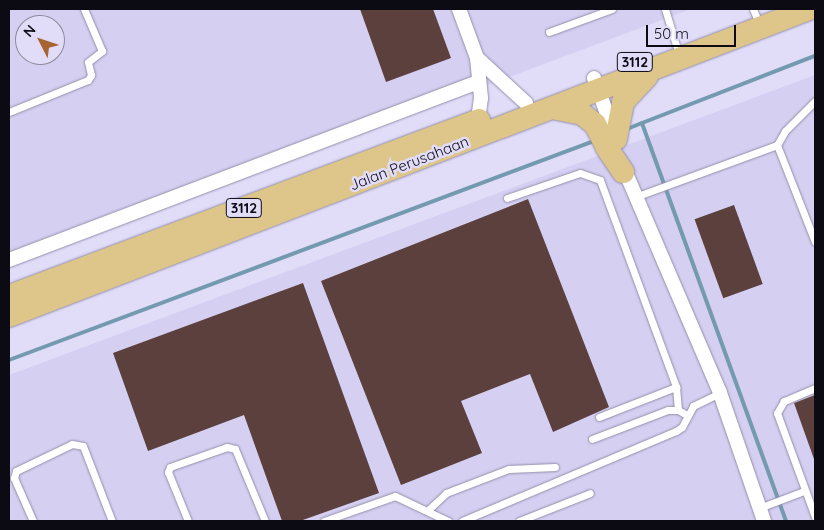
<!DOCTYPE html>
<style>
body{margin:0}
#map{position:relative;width:824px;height:530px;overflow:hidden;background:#e1ddf9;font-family:Quicksand,sans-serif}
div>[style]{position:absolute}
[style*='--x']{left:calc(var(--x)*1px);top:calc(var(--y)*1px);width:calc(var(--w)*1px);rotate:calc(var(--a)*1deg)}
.built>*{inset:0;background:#d5cff2}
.stream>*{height:4px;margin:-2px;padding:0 2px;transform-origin:2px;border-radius:2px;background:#749aaf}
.building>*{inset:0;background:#5b403e;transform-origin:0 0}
.roads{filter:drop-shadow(0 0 1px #938fa9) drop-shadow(0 0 1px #938fa9)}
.lane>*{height:7px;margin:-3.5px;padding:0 3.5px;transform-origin:3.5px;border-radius:3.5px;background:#fff}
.street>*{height:14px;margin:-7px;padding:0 7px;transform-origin:7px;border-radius:7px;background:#fff}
.primary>*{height:22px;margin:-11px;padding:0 11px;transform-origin:11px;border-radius:11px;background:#dec589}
span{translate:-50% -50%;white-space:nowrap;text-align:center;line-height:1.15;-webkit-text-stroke:5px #e1ddf9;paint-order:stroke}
.shield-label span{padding:1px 4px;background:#e1ddf9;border:1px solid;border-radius:4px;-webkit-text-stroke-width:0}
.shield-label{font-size:14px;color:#0c0a13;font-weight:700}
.street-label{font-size:15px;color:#0c0a13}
.frame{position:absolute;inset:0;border:10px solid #0c0a13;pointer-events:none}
.north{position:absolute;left:15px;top:15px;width:50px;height:50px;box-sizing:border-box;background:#e1ddf9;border:1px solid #8c899d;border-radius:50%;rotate:311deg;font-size:14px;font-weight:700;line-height:20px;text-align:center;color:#0c0a13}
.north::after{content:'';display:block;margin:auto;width:18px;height:22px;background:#a66430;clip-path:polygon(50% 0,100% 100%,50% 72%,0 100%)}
.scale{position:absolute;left:646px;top:25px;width:90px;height:22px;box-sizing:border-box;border:2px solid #0c0a13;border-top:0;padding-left:6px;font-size:15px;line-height:18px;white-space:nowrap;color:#0c0a13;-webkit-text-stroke:4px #e1ddf9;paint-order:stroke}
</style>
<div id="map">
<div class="built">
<div style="clip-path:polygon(evenodd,9px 9px,691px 9px,9px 264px,9px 9px,25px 25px,55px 25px,55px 55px,25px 55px,25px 25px)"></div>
<div style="clip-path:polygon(815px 75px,815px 521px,9px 521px,9px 375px)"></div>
</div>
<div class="stream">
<div style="--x:627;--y:129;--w:16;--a:-22"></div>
<div style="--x:9;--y:360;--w:625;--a:-20.52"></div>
<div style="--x:786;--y:521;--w:423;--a:-109.9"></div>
<div style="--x:642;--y:123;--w:186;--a:-21.2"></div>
</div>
<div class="building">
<div style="clip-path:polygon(360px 9px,433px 9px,451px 58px,386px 82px)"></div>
<div style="clip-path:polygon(528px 199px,609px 407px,553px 432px,530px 374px,461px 401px,482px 453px,401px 485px,321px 281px)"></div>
<div style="left:734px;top:205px;width:84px;height:42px;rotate:70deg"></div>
<div style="clip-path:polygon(303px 283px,379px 493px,300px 521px,282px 521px,244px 415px,148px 451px,113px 353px)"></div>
<div style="clip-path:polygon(815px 395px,815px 459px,814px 459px,794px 403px)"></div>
</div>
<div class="roads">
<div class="lane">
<div style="--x:665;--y:9;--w:39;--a:73"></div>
<div style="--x:753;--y:9;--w:8;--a:67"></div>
<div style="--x:549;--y:32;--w:67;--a:-20.1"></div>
<div style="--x:9;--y:112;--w:85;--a:-22.1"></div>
<div style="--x:88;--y:80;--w:6;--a:-59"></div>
<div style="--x:91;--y:75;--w:13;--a:-103"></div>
<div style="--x:88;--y:62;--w:18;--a:-38"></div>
<div style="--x:102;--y:51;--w:46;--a:-113.2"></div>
<div style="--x:777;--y:145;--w:16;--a:-60"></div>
<div style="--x:785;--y:131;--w:42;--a:-45"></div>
<div style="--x:635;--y:197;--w:151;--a:-20.1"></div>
<div style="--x:777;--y:145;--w:104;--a:68.6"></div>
<div style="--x:507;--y:198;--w:77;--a:-18.9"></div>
<div style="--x:580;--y:173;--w:21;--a:19"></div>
<div style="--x:600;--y:180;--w:221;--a:69.8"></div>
<div style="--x:676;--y:387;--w:23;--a:85"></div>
<div style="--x:815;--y:388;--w:34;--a:157"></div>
<div style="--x:784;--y:401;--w:14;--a:120"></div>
<div style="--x:777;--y:413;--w:111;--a:69.9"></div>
<div style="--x:599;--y:417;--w:83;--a:-21.3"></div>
<div style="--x:592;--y:439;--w:81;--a:-20.9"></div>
<div style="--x:668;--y:410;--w:10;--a:0"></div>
<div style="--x:678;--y:410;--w:10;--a:29"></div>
<div style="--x:759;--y:508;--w:48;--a:-20.7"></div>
<div style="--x:428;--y:510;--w:25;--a:-43"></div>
<div style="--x:446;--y:493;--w:67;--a:-20.9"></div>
<div style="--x:509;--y:469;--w:46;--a:-2.5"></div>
<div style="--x:33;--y:521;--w:47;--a:-113.8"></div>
<div style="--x:14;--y:478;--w:7;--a:-74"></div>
<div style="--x:16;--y:471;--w:62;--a:-25.7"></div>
<div style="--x:72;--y:444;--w:11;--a:10"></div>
<div style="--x:83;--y:446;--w:80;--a:68.9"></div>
<div style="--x:188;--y:521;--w:53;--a:-112.2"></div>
<div style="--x:168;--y:472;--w:5;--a:-68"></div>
<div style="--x:170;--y:467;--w:60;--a:-19.3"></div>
<div style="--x:227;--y:447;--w:8;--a:14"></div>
<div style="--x:235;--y:449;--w:78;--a:67.4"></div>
<div style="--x:324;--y:521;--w:75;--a:-19.4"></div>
<div style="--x:395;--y:496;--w:59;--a:25.3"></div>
<div style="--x:462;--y:521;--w:232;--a:-22.8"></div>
<div style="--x:676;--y:431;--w:7;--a:-34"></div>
<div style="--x:682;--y:427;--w:24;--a:-62"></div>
<div style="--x:693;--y:406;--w:30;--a:-26"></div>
<div style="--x:519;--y:521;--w:76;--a:-21.5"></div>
</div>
<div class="street">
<div style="--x:459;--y:9;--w:52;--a:69.8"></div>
<div style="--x:477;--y:58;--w:40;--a:84.3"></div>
<div style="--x:481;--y:98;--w:22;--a:98"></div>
<div style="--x:477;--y:58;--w:67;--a:42.6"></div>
<div style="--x:594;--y:78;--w:62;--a:70.1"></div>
<div style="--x:622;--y:164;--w:249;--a:66.8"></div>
<div style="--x:720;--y:393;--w:135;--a:71"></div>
<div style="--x:9;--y:260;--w:502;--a:-20.78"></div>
</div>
<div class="primary">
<div style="--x:552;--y:108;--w:31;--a:11"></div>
<div style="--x:582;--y:114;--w:16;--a:38"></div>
<div style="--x:595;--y:124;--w:27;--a:63"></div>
<div style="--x:607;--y:148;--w:29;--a:56"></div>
<div style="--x:616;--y:139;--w:38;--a:-79"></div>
<div style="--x:623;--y:102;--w:35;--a:-47"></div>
<div style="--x:9;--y:296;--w:502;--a:-20.53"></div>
<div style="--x:9;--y:316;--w:857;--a:-20.99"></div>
</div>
</div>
<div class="shield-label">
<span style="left:635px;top:62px">3112</span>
<span style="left:244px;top:208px">3112</span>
</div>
<div class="street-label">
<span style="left:409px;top:163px;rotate:-21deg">Jalan Perusahaan</span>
</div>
<div class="frame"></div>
<div class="north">N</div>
<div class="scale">50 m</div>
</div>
